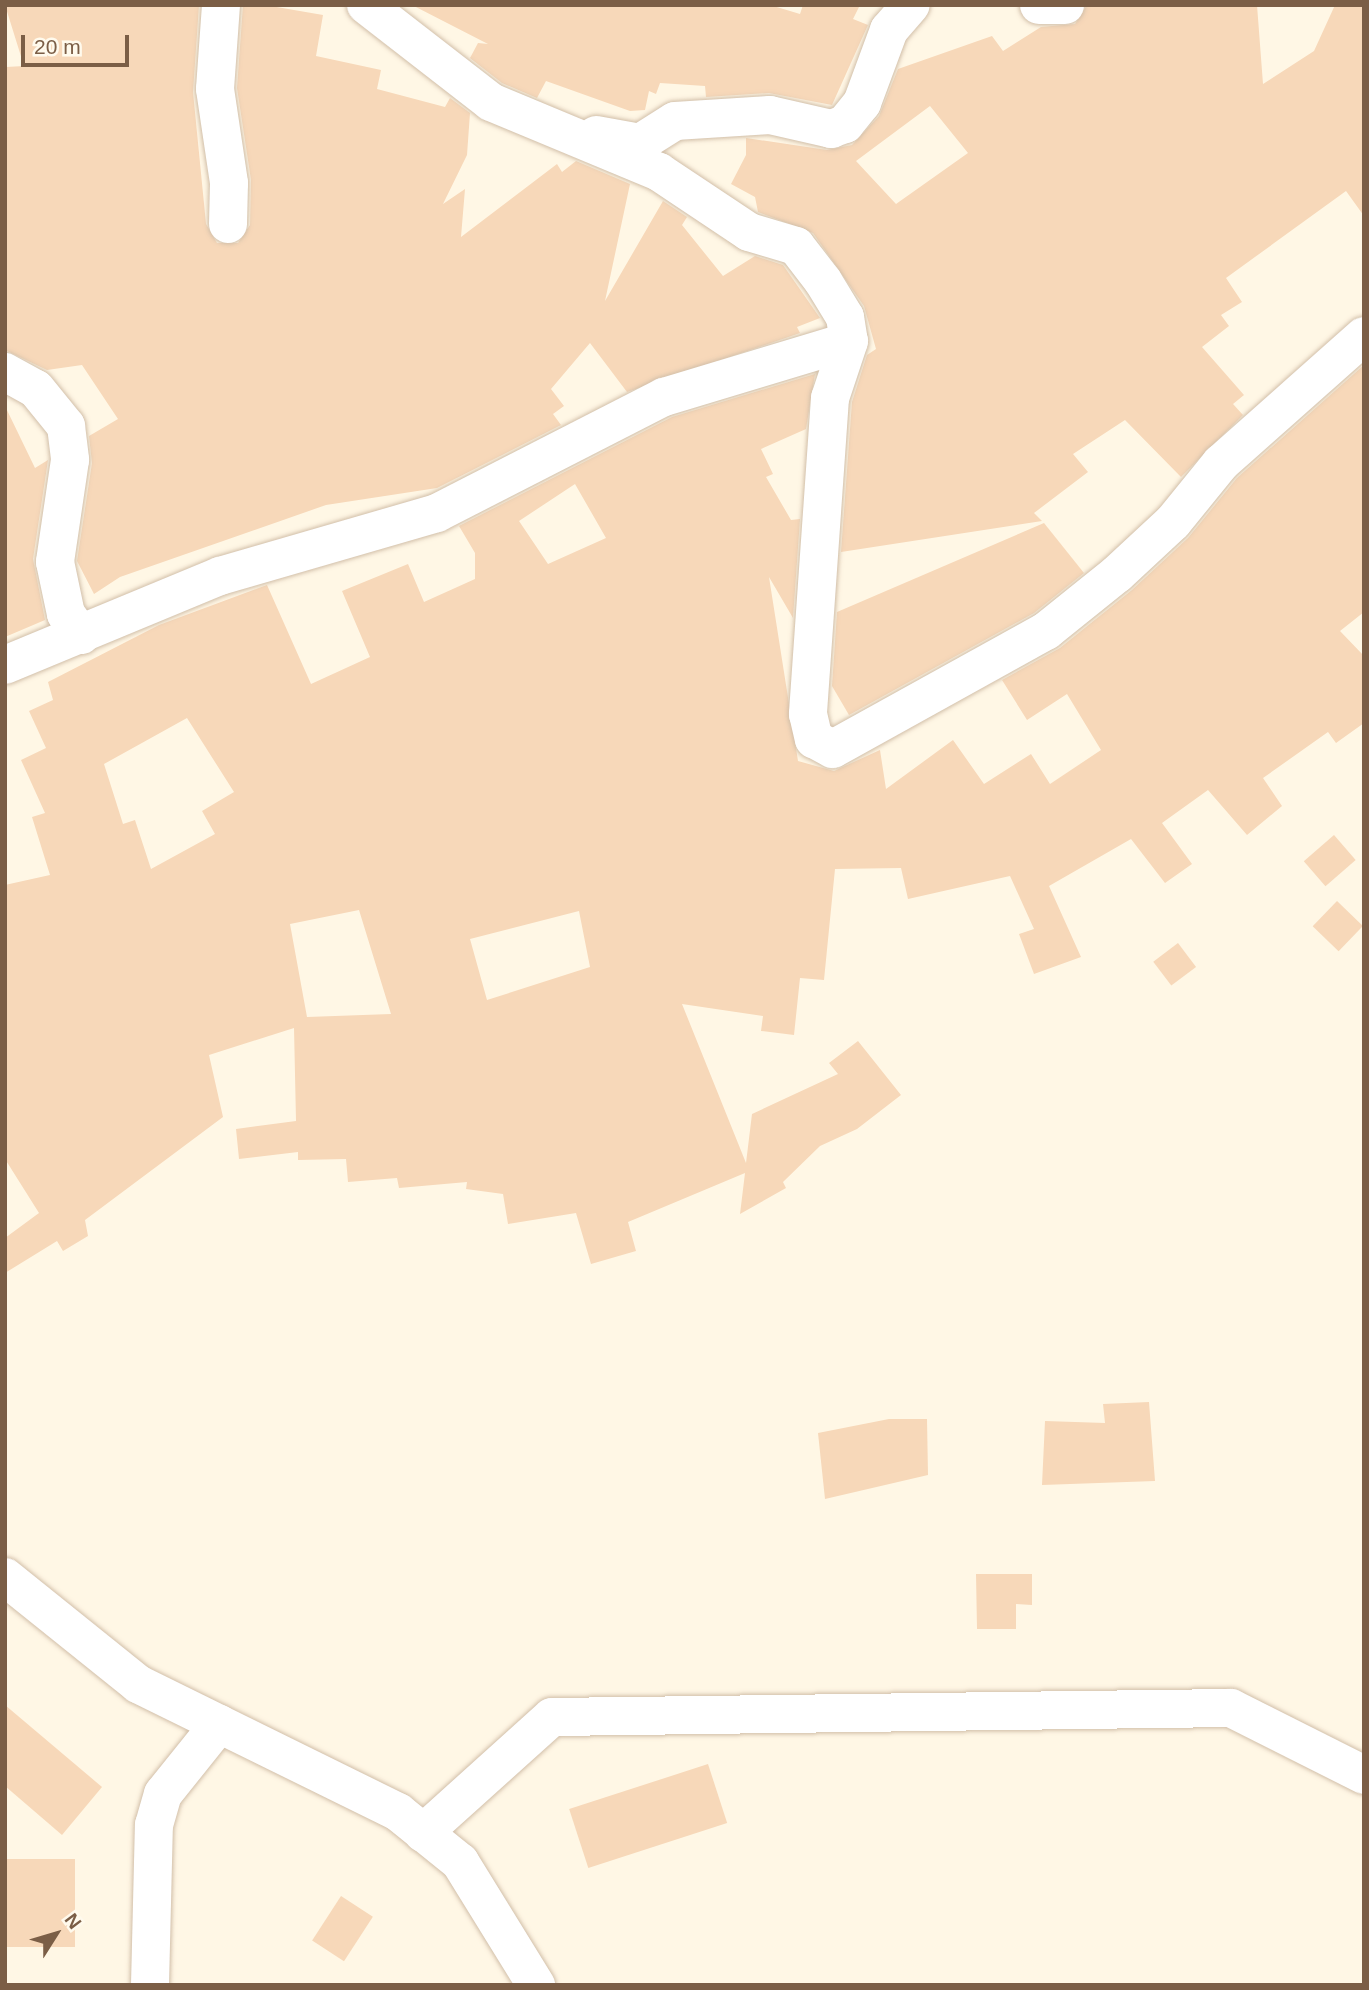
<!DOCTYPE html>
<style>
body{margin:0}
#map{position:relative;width:1369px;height:1990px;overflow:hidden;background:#fff7e5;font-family:Arial,sans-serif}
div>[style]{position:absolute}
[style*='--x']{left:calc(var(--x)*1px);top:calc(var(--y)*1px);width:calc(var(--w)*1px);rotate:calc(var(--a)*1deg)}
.building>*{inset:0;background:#f7d8b9;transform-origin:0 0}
.roads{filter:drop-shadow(0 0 2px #d2bfa9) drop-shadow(0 0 2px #d2bfa9)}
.street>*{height:38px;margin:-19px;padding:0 19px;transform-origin:19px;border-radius:19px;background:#fff}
span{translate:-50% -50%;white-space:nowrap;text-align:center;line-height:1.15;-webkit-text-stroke:5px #fffaed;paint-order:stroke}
.frame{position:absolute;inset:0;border:7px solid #7b5e46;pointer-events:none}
.north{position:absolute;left:21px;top:1899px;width:70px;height:70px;-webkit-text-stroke:5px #fffaed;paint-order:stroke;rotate:53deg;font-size:19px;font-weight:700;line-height:28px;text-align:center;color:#7b5e46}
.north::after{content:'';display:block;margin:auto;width:24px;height:32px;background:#7b5e46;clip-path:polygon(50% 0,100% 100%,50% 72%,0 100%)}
.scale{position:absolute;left:21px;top:35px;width:108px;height:32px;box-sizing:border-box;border:4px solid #7b5e46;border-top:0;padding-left:9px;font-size:21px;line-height:24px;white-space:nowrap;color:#7b5e46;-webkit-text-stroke:5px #fffaed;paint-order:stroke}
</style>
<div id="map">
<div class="building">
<div style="clip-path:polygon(5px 5px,199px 5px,193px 92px,206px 224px,217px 243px,238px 243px,250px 225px,251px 180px,237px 88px,243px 5px,265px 5px,323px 15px,316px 56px,381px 70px,377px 89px,445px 107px,450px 98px,470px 113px,467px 155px,443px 204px,465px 189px,461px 237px,557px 164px,562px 172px,576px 161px,630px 184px,605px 301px,663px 201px,687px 217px,682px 225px,723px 276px,755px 256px,783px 265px,820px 318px,797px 327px,800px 333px,627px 392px,590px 343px,551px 389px,564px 406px,553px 414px,561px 425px,437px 488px,326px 505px,120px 577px,94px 594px,77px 561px,92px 463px,89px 436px,118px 419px,82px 365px,47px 370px,5px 350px,6px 67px,24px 66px)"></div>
<div style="clip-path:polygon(412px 5px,770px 5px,800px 14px,803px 5px,860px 5px,853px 19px,868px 25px,832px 105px,769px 93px,706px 97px,705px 86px,660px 83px,656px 94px,649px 91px,645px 110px,630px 111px,546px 81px,537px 98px,502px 83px,470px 58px,478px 43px,488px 44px)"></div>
<div style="clip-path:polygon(evenodd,1087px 5px,1257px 5px,1263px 84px,1314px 51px,1335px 5px,1364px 5px,1364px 216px,1346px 191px,1226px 278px,1242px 302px,1221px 315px,1229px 326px,1202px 347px,1244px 395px,1233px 404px,1243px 415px,1181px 477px,1125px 420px,1073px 454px,1088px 472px,1034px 513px,1042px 521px,841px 552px,852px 402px,867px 355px,876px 349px,864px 306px,813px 233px,758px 212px,755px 197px,731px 184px,746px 155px,746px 138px,827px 150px,852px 145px,879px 116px,898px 69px,992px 36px,1003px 51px,1041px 27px,1075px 24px,1087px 5px,930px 106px,968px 153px,896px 204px,856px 161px,930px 106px)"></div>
<div style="clip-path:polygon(evenodd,1364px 365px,1364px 612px,1340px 631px,1364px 656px,1364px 723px,1336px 743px,1328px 732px,1263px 778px,1282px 806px,1247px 835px,1208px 790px,1162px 823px,1192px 864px,1165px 883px,1131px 839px,1049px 886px,1081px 957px,1034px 974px,1019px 934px,1034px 929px,1010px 876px,908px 899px,901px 868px,835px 869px,824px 980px,800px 978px,794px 1035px,761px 1031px,763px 1016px,682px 1004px,746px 1163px,752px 1114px,838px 1074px,829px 1063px,858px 1041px,901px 1095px,857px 1129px,820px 1146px,783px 1182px,786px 1188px,740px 1214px,745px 1173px,628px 1222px,636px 1251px,591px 1264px,576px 1213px,508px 1224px,503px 1194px,466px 1189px,467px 1182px,399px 1188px,397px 1178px,348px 1182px,346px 1159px,298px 1160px,298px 1152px,239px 1159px,236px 1129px,296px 1121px,294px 1028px,209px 1055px,223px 1117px,85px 1220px,88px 1236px,63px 1251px,57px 1241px,5px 1273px,5px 1238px,39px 1213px,5px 1159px,5px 885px,50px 875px,32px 817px,45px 813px,21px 760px,46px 748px,29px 711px,53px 700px,48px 682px,159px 625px,267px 585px,311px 684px,370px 657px,342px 591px,408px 564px,424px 602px,475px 579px,475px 553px,459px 526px,672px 417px,815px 374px,806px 429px,761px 449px,773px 474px,766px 477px,791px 520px,800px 519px,793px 618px,769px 577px,798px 761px,834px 771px,880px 750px,886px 789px,953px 740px,984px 784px,1031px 754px,1050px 784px,1101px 750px,1067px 694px,1027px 720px,1002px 680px,1060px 648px,1132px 590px,1188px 538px,1237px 478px,1364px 365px,575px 484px,606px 538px,548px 564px,519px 521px,575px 484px,1364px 365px,187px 718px,234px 792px,202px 811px,215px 834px,151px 869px,135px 820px,123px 824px,104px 764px,187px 718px,1364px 365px,359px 910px,391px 1014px,307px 1017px,290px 924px,359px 910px,1364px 365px,579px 911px,590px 967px,487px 1000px,470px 939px,579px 911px)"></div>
<div style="clip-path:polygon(5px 406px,35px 468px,48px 460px,33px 559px,45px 620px,5px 637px)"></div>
<div style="clip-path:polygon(1044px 523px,1084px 573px,1034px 613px,849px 715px,832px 686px,837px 612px)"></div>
<div style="left:1334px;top:835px;width:33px;height:40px;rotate:49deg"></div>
<div style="left:1337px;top:901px;width:36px;height:35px;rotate:44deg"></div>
<div style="left:1178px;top:943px;width:30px;height:31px;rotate:53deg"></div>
<div style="clip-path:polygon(1149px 1402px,1155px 1481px,1042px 1485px,1045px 1421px,1105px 1423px,1103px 1404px)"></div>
<div style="clip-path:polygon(889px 1419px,927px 1419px,928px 1475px,825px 1499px,818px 1433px)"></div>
<div style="clip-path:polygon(976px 1574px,1032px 1574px,1032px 1605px,1016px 1604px,1016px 1629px,977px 1629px)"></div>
<div style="clip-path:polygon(5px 1705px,102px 1787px,62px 1835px,5px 1786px)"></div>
<div style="left:708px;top:1764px;width:62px;height:146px;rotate:72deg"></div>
<div style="left:5px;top:1859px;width:70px;height:88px"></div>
<div style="left:341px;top:1896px;width:38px;height:53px;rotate:33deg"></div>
</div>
<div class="roads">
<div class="street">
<div style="--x:221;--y:5;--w:84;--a:94.1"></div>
<div style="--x:215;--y:89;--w:95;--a:81.5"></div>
<div style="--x:229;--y:183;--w:41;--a:91.4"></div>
<div style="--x:366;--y:5;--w:158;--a:37.8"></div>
<div style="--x:491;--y:102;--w:182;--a:22.6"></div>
<div style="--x:659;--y:172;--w:108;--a:33.7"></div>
<div style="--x:749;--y:232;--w:49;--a:16.6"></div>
<div style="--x:796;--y:246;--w:44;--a:52.4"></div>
<div style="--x:823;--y:281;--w:42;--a:58.6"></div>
<div style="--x:845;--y:317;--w:24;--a:81"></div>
<div style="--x:849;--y:341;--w:60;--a:108.4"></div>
<div style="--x:830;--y:398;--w:317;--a:94"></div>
<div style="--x:808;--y:714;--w:26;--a:77"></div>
<div style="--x:814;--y:739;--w:21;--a:28"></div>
<div style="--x:833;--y:749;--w:244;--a:-29"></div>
<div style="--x:1046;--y:631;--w:91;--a:-38.8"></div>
<div style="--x:1117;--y:574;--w:76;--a:-42.9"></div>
<div style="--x:1173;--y:522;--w:76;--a:-50.9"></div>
<div style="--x:1221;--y:463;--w:191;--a:-41.6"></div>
<div style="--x:1039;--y:5;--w:26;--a:0"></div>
<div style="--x:596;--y:135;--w:45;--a:10.3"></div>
<div style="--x:640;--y:143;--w:41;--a:-32.2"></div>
<div style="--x:675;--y:121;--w:95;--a:-3.6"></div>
<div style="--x:770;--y:115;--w:63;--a:12.9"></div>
<div style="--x:831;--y:129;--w:15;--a:-20"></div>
<div style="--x:845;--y:124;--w:27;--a:-51"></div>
<div style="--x:862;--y:103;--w:78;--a:-69.7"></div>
<div style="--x:889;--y:30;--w:33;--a:-49"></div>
<div style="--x:5;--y:372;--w:35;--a:29"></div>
<div style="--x:36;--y:389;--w:48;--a:51"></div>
<div style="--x:66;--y:426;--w:34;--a:83"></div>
<div style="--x:70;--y:460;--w:103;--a:98.4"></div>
<div style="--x:55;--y:562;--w:53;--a:78.1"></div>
<div style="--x:66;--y:614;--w:26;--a:54"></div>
<div style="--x:5;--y:665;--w:233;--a:-22.5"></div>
<div style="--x:220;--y:576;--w:226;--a:-16.2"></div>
<div style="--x:437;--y:513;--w:255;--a:-27.1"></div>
<div style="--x:664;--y:397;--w:193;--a:-16.8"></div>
<div style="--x:5;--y:1577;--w:171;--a:38.8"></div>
<div style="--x:138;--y:1684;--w:290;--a:26.2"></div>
<div style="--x:398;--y:1812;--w:80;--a:38.9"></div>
<div style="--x:460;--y:1862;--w:145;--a:58.3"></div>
<div style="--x:423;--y:1833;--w:173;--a:-42"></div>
<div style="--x:552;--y:1717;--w:679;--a:-0.76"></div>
<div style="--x:1231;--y:1708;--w:149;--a:26.7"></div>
<div style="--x:150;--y:1985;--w:160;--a:-88.6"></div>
<div style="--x:154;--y:1825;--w:32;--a:-74"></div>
<div style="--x:163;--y:1794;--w:90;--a:-51.3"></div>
</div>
</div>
<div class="frame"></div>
<div class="north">N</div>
<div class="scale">20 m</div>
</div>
